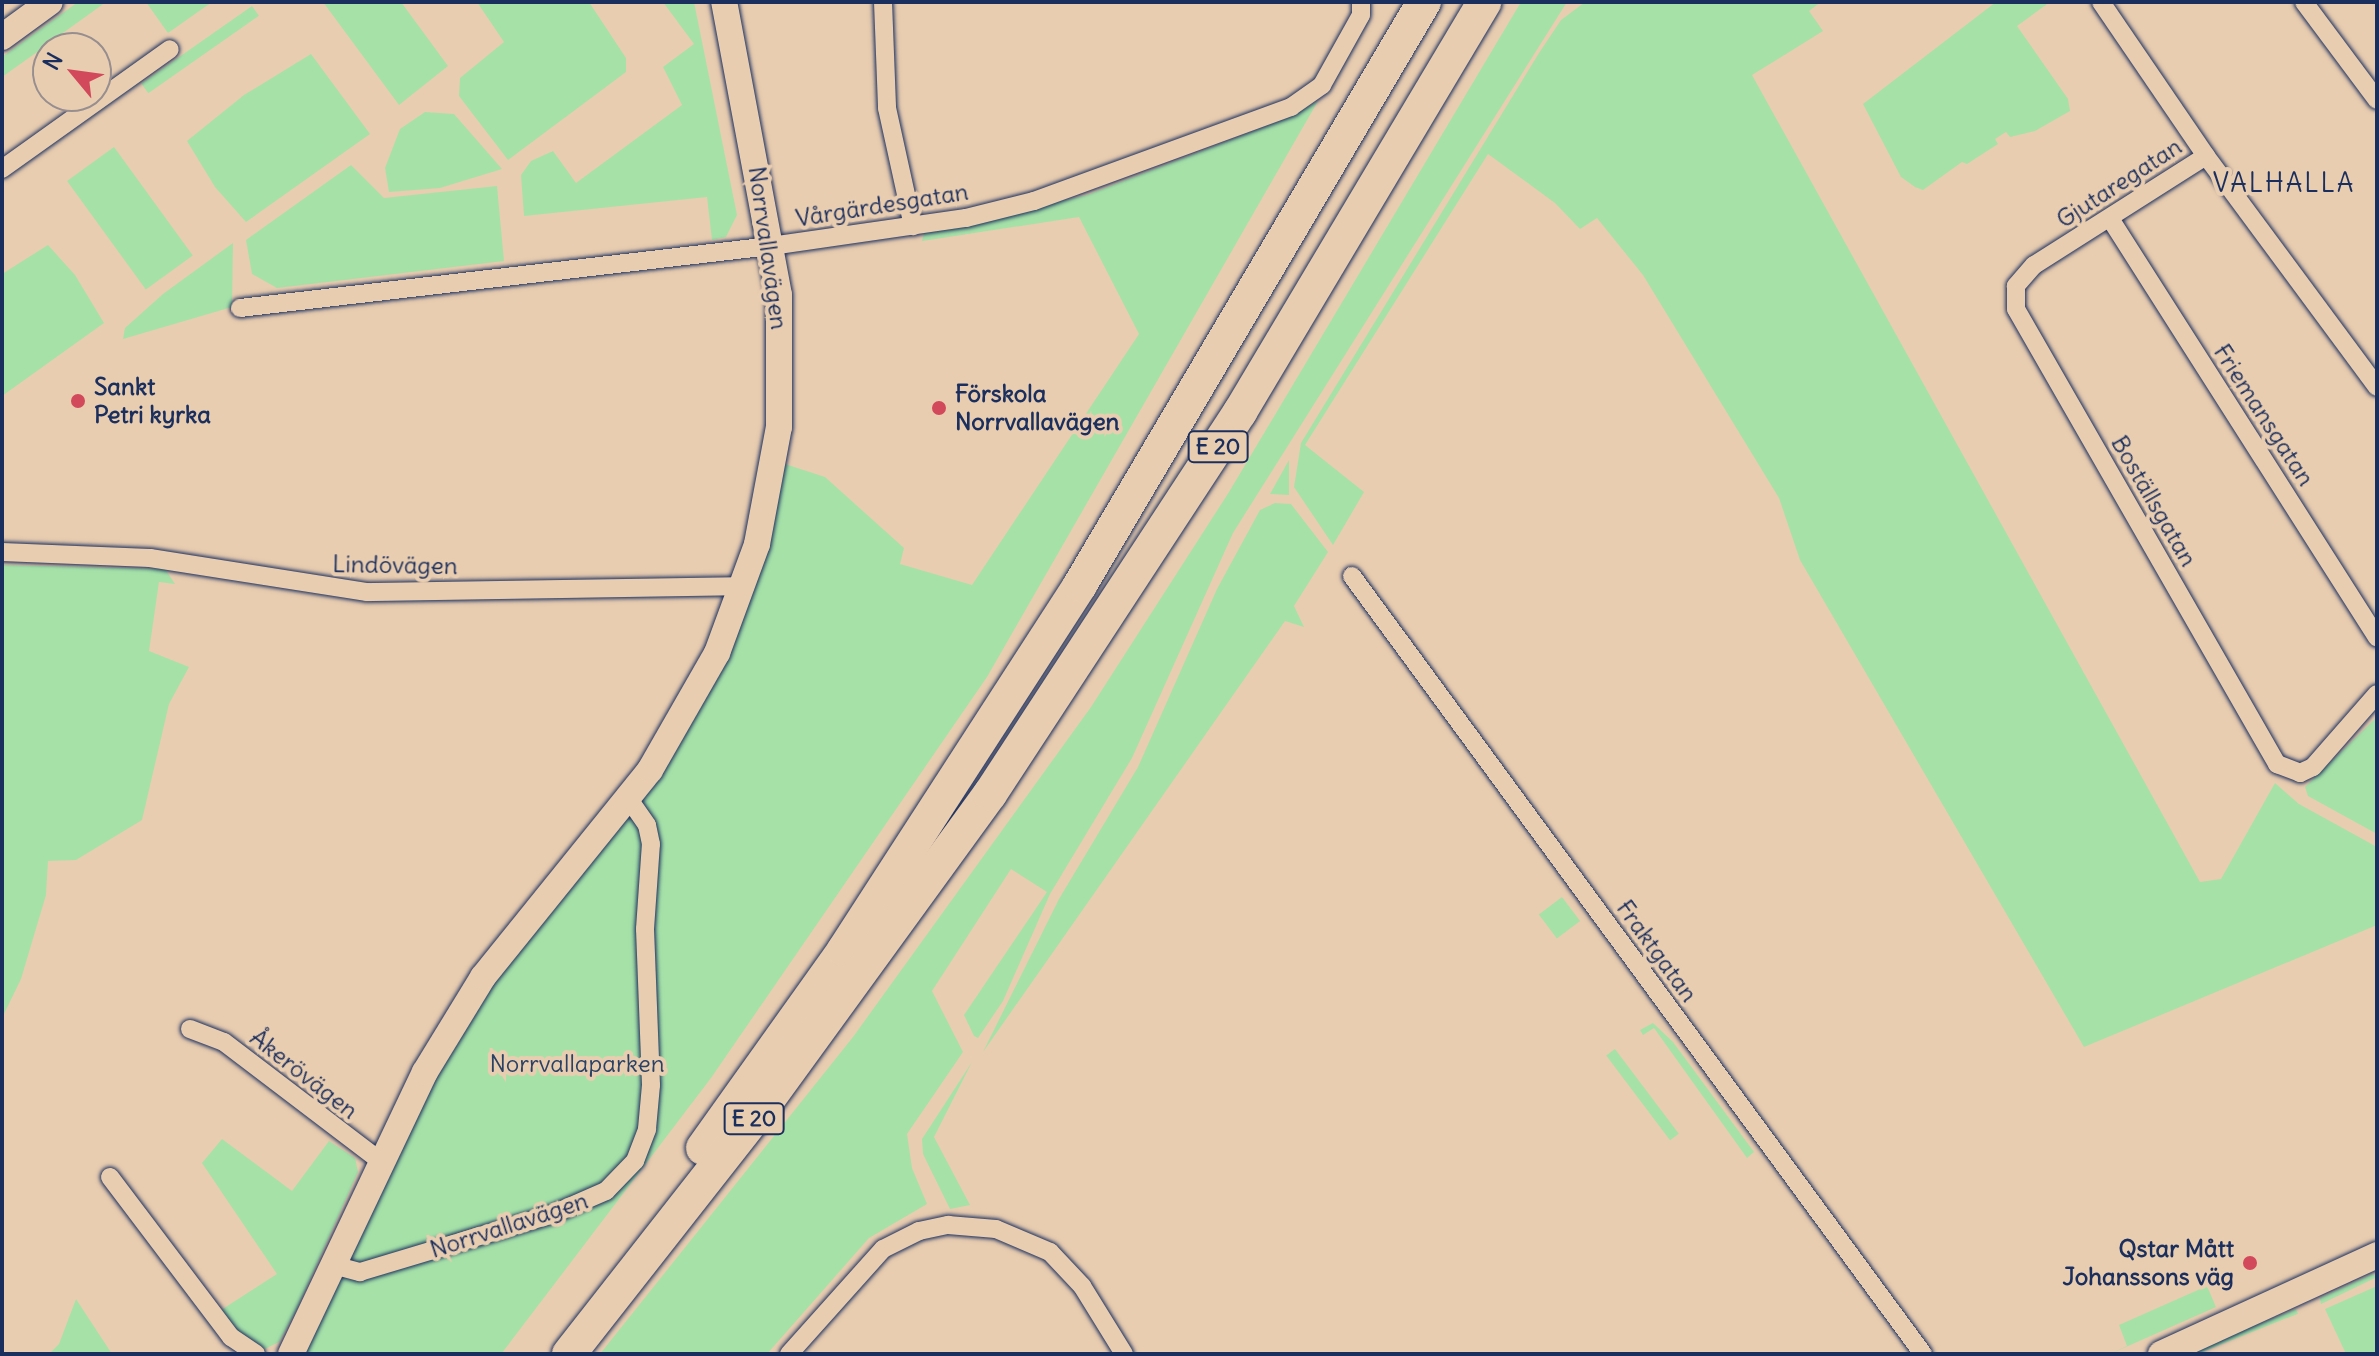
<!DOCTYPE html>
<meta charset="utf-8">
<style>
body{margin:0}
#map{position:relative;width:2379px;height:1356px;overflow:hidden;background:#e9cdb0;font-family:Delius,sans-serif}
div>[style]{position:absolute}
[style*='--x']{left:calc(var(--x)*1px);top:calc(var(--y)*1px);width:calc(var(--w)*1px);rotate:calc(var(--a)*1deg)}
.green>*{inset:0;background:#a6e2a8;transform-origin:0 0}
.roads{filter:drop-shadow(0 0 2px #1b2f5e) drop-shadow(0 0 2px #1b2f5e)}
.street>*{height:18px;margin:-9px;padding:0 9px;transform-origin:9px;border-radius:9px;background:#e9cdb0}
.secondary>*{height:26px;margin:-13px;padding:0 13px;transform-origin:13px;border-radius:13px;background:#e9cdb0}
.highway>*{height:34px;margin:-17px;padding:0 17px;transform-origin:17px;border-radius:17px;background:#e9cdb0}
.dots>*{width:22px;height:22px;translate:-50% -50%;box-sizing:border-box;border:4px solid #e9cdb0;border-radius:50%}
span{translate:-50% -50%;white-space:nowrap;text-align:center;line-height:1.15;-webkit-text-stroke:8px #e9cdb0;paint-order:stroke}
.shield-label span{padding:2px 6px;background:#e9cdb0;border:2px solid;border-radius:6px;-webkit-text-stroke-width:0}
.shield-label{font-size:22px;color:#1b2f5e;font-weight:700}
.street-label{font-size:24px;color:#1b2f5e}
.poi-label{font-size:24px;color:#1b2f5e;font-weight:700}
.left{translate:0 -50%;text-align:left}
.right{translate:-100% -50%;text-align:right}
.park-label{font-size:24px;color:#294165}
.neighbourhood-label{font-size:26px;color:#1b2f5e;letter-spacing:2px}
.frame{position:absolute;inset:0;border:4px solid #1b2f5e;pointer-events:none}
.north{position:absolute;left:32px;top:32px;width:80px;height:80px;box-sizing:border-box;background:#e9cdb0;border:2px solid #978e8f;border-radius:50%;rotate:299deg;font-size:22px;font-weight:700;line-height:32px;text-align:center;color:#1b2f5e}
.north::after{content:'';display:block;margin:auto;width:28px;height:36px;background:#d1495b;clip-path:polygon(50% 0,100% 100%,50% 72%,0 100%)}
</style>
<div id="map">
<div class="green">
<div style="clip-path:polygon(78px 2px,106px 2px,49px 43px,48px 61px,40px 50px,2px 77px,2px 57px)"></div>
<div style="clip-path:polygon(146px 2px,212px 2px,168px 33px)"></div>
<div style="clip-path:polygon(323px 2px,401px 2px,448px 66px,399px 105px)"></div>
<div style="clip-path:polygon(477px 2px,589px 2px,626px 58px,626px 72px,508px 160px,459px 96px,460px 78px,504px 42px)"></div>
<div style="clip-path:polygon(663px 2px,694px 2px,737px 215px,726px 237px,712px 240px,707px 197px,524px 216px,521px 175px,531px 161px,553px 151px,576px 183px,682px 105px,663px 67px,694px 44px)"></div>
<div style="clip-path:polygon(1521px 2px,1567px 2px,1233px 533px,1132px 758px,1050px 894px,1003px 1001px,978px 1038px,974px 1036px,964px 1015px,1047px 892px,1011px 869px,932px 991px,963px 1052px,907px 1134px,912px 1168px,927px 1204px,869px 1238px,767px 1354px,600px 1354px,853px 1037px,1091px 707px,1229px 492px)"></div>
<div style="clip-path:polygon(1585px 2px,1821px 2px,1809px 11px,1823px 31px,1752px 75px,2200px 882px,2221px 879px,2275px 783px,2299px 804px,2377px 847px,2377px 925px,2084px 1047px,1800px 560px,1779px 498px,1643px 275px,1597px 218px,1580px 229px,1555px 203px,1488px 154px,1305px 445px,1364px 492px,1333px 545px,1294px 487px,1301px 443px,1539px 53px,1561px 20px)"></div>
<div style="clip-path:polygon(1996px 2px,2050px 2px,2017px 26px,2068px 99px,2070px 111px,2035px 131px,2010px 137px,2006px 132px,1995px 139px,1998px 144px,1967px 164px,1962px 162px,1923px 190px,1915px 187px,1901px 177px,1863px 104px)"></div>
<div style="left:252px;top:6px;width:12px;height:135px;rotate:55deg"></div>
<div style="clip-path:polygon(311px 54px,370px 134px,246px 222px,215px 187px,187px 141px,244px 95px)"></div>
<div style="clip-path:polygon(1318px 101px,987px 677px,711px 1078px,505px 1349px,501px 1354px,297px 1354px,438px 1067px,487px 986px,673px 752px,785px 464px,825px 477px,904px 548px,900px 564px,972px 585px,1139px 334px,1079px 217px,922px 241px,924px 233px,1087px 195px,1290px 117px)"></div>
<div style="clip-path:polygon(425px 112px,454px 114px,502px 169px,440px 188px,389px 192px,385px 168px,400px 129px)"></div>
<div style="left:114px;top:147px;width:134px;height:58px;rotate:54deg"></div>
<div style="clip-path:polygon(351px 165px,384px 198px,497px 186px,504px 261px,277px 288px,252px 274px,246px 240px)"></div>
<div style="clip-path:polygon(233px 243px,232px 307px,123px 339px,125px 328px,163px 294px)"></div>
<div style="clip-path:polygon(48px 245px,75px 275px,104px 323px,2px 396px,2px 274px)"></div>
<div style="clip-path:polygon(1289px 460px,1289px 495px,1270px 494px)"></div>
<div style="clip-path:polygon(1275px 503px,1291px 504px,1328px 552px,1294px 606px,1304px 627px,1285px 621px,983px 1052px,1059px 899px,1138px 767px,1217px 589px,1260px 510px)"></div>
<div style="clip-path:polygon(2px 565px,165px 569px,175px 584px,159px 582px,149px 651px,189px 667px,169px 704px,142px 820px,76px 860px,48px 861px,46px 895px,21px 979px,2px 1018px)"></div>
<div style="clip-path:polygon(2377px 717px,2377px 834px,2308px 796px,2305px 787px)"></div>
<div style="left:1562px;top:897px;width:30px;height:29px;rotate:53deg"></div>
<div style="clip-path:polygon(1653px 1023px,1673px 1042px,1754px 1152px,1747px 1158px,1654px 1028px,1643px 1035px,1640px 1030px)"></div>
<div style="left:1615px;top:1049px;width:106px;height:11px;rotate:53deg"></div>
<div style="clip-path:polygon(972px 1062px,934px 1137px,970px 1205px,950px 1209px,923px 1154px,922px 1139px)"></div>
<div style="clip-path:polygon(222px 1139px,292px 1191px,329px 1141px,355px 1158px,358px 1172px,296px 1311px,279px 1342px,265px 1349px,233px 1332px,218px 1312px,277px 1274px,202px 1163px)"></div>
<div style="clip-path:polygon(2372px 1274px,2377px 1277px,2321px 1304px,2320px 1298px)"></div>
<div style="clip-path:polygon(2207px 1286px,2216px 1307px,2110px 1354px,2127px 1346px,2119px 1325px)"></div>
<div style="clip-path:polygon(2377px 1286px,2377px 1354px,2346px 1354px,2325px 1309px)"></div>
<div style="clip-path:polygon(76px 1299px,112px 1354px,49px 1354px,59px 1344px)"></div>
<div style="left:2296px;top:1309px;width:5px;height:106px;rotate:68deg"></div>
</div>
<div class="roads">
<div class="street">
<div style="--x:883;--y:2;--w:106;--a:87.8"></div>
<div style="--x:887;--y:108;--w:121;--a:77.6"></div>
<div style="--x:2101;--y:2;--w:186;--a:55.7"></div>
<div style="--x:2206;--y:156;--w:287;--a:53.5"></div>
<div style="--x:2304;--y:2;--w:122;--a:53.3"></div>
<div style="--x:2206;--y:156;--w:204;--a:147.6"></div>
<div style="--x:2034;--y:265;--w:28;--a:131"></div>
<div style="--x:2016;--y:286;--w:23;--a:90"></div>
<div style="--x:2016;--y:309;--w:525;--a:60.16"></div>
<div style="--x:2277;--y:764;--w:25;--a:21"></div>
<div style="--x:2300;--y:773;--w:14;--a:-25"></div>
<div style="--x:2313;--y:767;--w:97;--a:-48.8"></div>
<div style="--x:2;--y:169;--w:206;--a:-35.5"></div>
<div style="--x:2111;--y:220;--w:495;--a:57.5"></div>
<div style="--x:240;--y:308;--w:535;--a:-6.66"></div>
<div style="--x:771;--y:246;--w:197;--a:-8.2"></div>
<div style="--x:966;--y:218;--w:70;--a:-14"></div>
<div style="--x:1034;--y:201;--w:274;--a:-20.1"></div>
<div style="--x:1291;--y:107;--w:38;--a:-35"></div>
<div style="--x:1322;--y:85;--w:80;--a:-60.9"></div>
<div style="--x:1361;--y:15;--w:13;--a:-90"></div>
<div style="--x:2;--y:552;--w:148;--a:2.3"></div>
<div style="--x:150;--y:558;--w:220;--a:8.9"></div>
<div style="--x:367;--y:592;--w:375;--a:-0.9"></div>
<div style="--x:1352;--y:576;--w:965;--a:53.72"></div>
<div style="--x:190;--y:1029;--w:36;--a:21"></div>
<div style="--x:224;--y:1042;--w:200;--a:37.3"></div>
<div style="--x:110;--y:1177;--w:201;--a:52.9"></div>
<div style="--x:231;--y:1337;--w:30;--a:34"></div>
<div style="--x:337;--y:1266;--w:24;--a:15"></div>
<div style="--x:360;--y:1272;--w:202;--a:-16.7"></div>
<div style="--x:553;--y:1214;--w:58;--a:-23.5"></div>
<div style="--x:606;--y:1191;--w:42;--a:-46"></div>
<div style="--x:635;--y:1161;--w:34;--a:-69"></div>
<div style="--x:647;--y:1129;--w:44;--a:-84.8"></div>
<div style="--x:651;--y:1085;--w:156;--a:-92.2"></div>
<div style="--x:645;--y:929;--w:85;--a:-86"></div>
<div style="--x:651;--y:844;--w:19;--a:-102"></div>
<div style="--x:647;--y:825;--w:32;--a:-125"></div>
<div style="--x:789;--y:1354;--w:141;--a:-48.2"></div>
<div style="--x:883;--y:1249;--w:40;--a:-26.6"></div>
<div style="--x:919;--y:1231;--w:30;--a:-12"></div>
<div style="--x:948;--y:1225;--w:48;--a:4.8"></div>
<div style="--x:996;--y:1229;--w:59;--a:23.1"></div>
<div style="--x:1050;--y:1252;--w:47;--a:46.7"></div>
<div style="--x:1082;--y:1286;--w:80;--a:58.3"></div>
</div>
<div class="secondary">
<div style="--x:2;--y:37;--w:59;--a:-36.1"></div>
<div style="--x:291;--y:1354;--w:312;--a:-64.6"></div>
<div style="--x:425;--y:1072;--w:111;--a:-58.6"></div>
<div style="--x:483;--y:977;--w:266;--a:-51.1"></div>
<div style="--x:650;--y:770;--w:135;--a:-60.2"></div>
<div style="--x:717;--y:653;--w:116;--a:-69.8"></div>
<div style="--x:757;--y:544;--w:119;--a:-79.4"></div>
<div style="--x:779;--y:427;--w:132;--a:-90"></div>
<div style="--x:779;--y:295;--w:298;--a:-100.6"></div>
<div style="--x:2161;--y:1354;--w:238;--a:-24.6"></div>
</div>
<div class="highway">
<div style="--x:703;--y:1148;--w:243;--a:-54.5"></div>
<div style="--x:844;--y:950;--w:435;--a:-57.1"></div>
<div style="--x:1080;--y:585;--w:677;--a:-59.46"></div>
<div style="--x:569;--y:1354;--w:316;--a:-51.9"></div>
<div style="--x:764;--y:1105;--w:384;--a:-54"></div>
<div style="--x:990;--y:794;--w:457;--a:-56.8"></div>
<div style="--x:1240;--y:412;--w:477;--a:-59.2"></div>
</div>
</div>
<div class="dots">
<div style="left:78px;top:401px;background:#d1495b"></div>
<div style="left:939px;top:408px;background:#d1495b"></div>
<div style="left:2250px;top:1263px;background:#d1495b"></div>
</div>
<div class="shield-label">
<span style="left:1218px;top:447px">E 20</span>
<span style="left:754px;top:1119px">E 20</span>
</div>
<div class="street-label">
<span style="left:2119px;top:183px;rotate:-33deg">Gjutaregatan</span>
<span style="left:882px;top:205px;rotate:-9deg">Vårgärdesgatan</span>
<span style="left:768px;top:248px;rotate:82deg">Norrvallavägen</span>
<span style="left:2264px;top:415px;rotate:57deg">Friemansgatan</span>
<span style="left:2154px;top:501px;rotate:60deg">Boställsgatan</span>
<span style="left:395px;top:565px;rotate:1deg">Lindövägen</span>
<span style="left:1657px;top:951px;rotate:54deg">Fraktgatan</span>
<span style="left:304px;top:1074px;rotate:38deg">Åkerövägen</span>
<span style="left:509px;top:1225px;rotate:-18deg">Norrvallavägen</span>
</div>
<div class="poi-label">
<span class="left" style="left:94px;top:401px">Sankt<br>Petri kyrka</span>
<span class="left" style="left:955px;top:408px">Förskola<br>Norrvallavägen</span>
<span class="right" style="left:2234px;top:1263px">Qstar Mått<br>Johanssons väg</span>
</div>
<div class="park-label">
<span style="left:577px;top:1064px">Norrvallaparken</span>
</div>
<div class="neighbourhood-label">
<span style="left:2284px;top:183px">VALHALLA</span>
</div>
<div class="frame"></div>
<div class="north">N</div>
</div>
